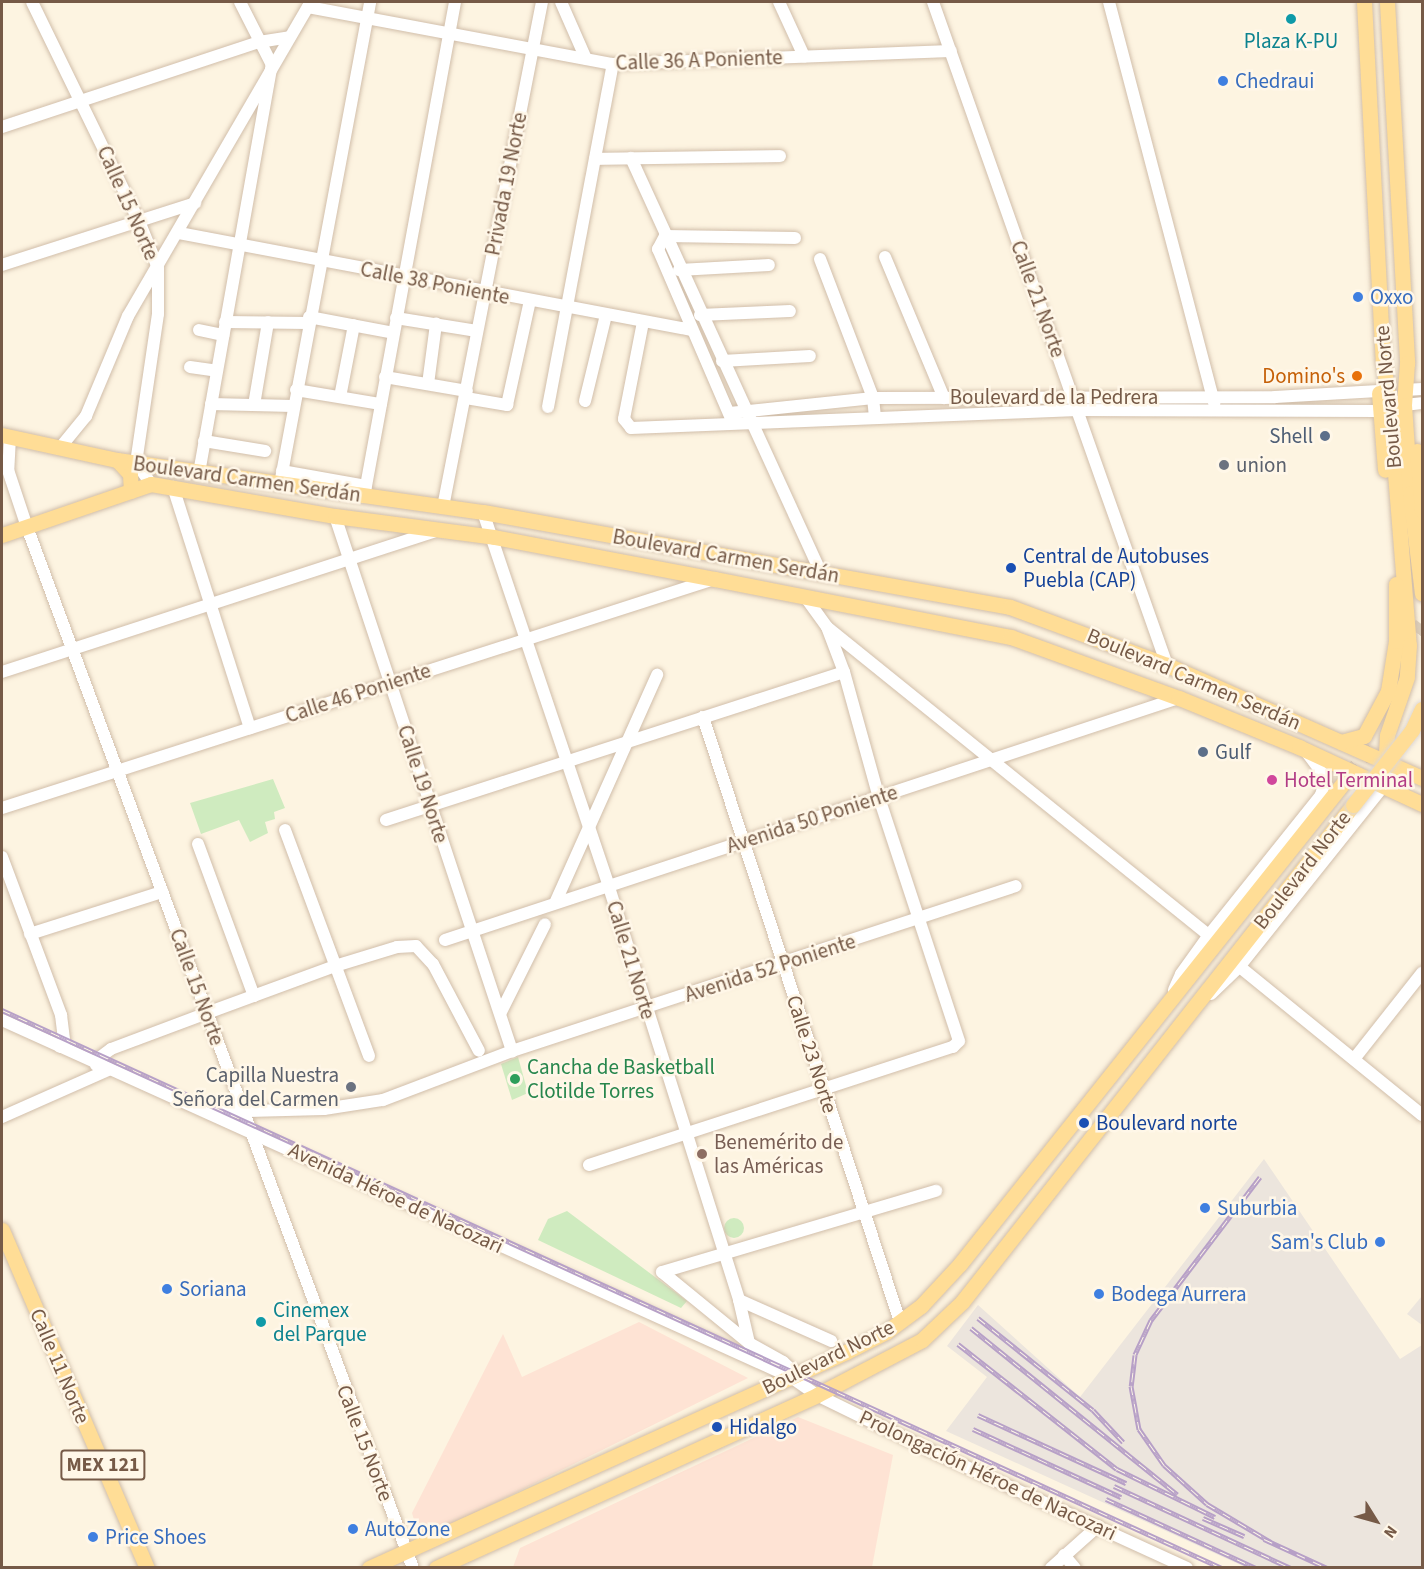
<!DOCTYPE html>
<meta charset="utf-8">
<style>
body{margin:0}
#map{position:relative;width:1424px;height:1569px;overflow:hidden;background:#fdf4e1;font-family:"Source Sans 3",sans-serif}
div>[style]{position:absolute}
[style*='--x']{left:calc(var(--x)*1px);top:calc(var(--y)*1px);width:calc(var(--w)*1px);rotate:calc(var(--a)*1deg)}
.commercial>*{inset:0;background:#fee3d4}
.industrial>*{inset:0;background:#ece5dd}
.green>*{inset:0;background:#cfebbf}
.round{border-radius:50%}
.major-tunnel>*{height:15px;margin-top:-7.5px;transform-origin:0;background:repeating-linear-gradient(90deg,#dbceba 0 15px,transparent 0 23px)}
.roads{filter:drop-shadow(0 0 2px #d1beaa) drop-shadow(0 0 2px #d1beaa)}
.minor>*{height:12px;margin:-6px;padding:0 6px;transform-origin:6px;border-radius:6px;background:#fff}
.major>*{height:15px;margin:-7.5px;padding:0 7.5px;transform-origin:7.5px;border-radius:7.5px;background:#ffdd96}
.rail>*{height:5px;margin-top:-2.5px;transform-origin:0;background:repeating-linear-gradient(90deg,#fff7e8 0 9px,#b7a0c7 0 18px);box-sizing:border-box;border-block:2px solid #b7a0c7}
.bridges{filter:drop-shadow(0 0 2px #ded7d3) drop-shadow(0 0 2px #ded7d3)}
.major-bridge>*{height:15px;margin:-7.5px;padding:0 7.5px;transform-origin:7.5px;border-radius:7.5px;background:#ffdd96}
.dots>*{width:16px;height:16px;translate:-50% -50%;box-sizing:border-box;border:3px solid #fff7e8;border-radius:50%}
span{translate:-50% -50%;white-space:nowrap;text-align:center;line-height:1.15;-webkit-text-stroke:5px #fff7e8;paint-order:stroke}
.shield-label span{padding:2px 4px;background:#fff7e8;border:2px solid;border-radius:4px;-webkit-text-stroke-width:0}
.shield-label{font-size:20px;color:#765a47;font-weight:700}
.culture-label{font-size:21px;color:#0d838f}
.left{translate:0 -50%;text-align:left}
.street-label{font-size:21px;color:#765a47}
.shop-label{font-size:21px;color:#366cbe}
.right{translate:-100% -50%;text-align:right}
.food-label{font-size:21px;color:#c56008}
.service-label{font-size:21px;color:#4e5e75}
.worship-label{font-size:21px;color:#5b616d}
.transit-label{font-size:21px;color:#164399}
.hotel-label{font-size:21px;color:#b23c85}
.leisure-label{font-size:21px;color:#27864d}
.education-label{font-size:21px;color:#785e54}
.frame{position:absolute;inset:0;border:3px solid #765a47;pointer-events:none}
.north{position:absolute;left:1346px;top:1491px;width:60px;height:60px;-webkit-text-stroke:4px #fff7e8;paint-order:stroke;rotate:127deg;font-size:16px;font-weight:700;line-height:24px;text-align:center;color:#765a47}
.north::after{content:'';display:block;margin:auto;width:21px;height:27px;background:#765a47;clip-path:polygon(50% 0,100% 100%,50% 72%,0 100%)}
</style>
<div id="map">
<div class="commercial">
<div style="clip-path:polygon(639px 1322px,748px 1378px,420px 1540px,412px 1513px,503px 1334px,522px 1377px)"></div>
<div style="clip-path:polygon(798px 1417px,893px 1455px,872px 1567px,513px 1567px,520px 1548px)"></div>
</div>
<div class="industrial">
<div style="clip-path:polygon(1264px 1159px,1400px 1359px,1422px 1345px,1422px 1567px,1245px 1567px,946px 1431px,987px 1377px,947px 1346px,978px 1305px,1080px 1397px)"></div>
<div style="clip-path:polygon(1422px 1296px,1422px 1325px,1407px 1314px)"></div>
</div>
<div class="green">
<div style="clip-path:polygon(273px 779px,285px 808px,274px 812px,275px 819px,265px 822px,268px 833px,250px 842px,239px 820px,201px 834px,190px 803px)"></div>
<div style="clip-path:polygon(518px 1057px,528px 1093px,512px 1100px,501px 1064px)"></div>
<div style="clip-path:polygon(567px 1211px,687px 1301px,681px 1308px,538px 1240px,548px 1219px)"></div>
<div class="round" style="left:724px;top:1218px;width:20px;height:20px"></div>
</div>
<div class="major-tunnel">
<div style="--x:1416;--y:632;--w:10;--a:-53"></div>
<div style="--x:1348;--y:777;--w:40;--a:-53"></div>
</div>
<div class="roads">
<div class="minor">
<div style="--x:32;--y:2;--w:244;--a:64"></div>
<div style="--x:139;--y:221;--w:51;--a:68"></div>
<div style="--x:158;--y:268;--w:46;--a:90"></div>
<div style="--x:158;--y:314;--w:151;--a:98.4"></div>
<div style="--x:136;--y:463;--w:26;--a:54"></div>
<div style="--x:561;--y:2;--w:62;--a:66.3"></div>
<div style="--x:779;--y:2;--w:60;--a:65.2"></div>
<div style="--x:933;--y:2;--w:703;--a:70.56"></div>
<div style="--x:1109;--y:2;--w:415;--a:75.3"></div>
<div style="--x:308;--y:7;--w:310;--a:10.6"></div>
<div style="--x:613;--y:64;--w:338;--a:-2.2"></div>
<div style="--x:2;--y:127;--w:271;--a:-18.3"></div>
<div style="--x:259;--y:42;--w:31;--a:-9"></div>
<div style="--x:631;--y:158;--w:456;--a:65.4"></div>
<div style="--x:595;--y:159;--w:185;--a:-0.9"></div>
<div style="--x:179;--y:233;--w:522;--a:10.71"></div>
<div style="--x:665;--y:236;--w:15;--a:118"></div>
<div style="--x:658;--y:249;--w:187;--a:66.7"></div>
<div style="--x:665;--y:236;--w:130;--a:0.9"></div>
<div style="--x:885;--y:257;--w:153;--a:67.3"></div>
<div style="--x:820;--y:259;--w:149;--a:69.1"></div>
<div style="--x:873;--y:398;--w:19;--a:84"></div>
<div style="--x:2;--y:265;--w:203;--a:-17.8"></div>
<div style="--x:679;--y:270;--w:90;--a:-3.2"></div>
<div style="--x:700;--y:315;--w:90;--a:-2.5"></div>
<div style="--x:309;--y:317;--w:86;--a:10.7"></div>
<div style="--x:396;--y:318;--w:82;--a:9.1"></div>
<div style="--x:225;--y:322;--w:83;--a:0.7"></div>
<div style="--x:643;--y:322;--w:99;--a:101.1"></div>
<div style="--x:624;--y:419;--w:11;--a:52"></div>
<div style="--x:631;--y:428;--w:447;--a:-2.3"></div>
<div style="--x:1078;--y:410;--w:302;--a:0.2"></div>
<div style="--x:199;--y:330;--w:25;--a:12"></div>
<div style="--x:722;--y:361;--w:88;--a:-3.3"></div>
<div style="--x:190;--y:367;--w:27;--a:8"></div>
<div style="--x:385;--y:377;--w:83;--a:9.7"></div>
<div style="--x:428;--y:384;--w:61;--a:-82.4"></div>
<div style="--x:296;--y:390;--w:86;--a:9.4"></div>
<div style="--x:1405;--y:390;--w:17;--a:-3"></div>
<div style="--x:340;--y:397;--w:73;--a:-79"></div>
<div style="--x:466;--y:398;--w:42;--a:9.7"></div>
<div style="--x:507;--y:405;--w:107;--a:-77.6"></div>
<div style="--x:585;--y:401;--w:89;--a:-76.3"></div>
<div style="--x:211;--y:404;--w:82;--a:1.4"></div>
<div style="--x:254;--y:405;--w:84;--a:-80.4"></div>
<div style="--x:1404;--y:405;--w:18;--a:-6"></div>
<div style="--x:548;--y:407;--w:349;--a:-79.3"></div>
<div style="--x:730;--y:413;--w:144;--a:-6"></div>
<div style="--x:873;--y:398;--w:402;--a:-0.1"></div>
<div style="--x:1275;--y:397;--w:104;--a:-3.3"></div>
<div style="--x:10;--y:437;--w:33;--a:93"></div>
<div style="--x:8;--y:470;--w:60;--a:71.6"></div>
<div style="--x:27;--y:527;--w:1110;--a:69.66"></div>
<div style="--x:204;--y:441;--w:62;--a:9.3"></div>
<div style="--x:59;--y:449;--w:43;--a:-50.7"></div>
<div style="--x:86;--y:416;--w:108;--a:-67.2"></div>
<div style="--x:128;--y:316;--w:363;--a:-59.8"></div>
<div style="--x:282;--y:471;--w:85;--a:10.1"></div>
<div style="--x:199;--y:473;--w:414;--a:-79.9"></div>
<div style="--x:272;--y:65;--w:71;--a:-116.9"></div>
<div style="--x:280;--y:484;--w:490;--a:-79.4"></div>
<div style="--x:173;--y:487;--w:253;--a:72.3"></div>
<div style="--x:364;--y:497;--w:503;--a:-79.58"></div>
<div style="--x:443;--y:507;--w:515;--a:-78.91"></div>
<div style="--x:483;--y:512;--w:392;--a:71.4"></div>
<div style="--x:608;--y:884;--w:436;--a:72.5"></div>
<div style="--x:739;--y:1300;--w:44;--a:76.9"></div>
<div style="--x:335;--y:516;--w:564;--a:71.69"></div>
<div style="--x:828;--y:628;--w:489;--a:38.9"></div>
<div style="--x:2;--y:672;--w:455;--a:-18"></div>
<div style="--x:703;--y:717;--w:636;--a:71.96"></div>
<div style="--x:2;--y:808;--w:748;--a:-17.83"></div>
<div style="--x:386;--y:820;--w:481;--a:-17.9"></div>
<div style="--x:285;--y:830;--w:241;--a:69.6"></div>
<div style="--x:198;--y:844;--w:162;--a:69.8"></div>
<div style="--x:2;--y:857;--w:169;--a:69.5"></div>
<div style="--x:61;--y:1015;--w:25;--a:83"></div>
<div style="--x:64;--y:1040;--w:8;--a:120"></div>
<div style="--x:556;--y:901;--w:248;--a:-65.9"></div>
<div style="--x:30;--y:934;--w:139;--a:-17.7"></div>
<div style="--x:445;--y:940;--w:773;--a:-18.25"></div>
<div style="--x:1235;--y:963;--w:241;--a:39.1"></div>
<div style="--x:1174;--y:990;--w:17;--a:-66"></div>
<div style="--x:1181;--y:974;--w:48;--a:-54.3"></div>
<div style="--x:1209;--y:935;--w:179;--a:-51.3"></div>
<div style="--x:1321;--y:795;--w:18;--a:-74"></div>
<div style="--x:1326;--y:778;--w:31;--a:-127"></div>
<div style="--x:1211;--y:994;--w:39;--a:-44"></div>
<div style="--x:1239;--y:967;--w:255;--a:-51.4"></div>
<div style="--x:501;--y:1012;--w:98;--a:-63.4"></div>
<div style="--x:2;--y:1020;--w:866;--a:24.35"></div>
<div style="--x:791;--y:1377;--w:32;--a:35"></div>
<div style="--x:817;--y:1395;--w:120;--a:26.1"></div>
<div style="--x:925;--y:1448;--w:288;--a:24.6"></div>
<div style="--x:1354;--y:1059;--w:110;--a:-51.7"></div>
<div style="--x:96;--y:1065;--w:8;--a:-67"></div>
<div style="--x:99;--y:1058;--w:15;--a:-37"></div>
<div style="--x:111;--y:1049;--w:103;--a:-20.6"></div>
<div style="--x:207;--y:1013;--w:136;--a:-20.2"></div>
<div style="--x:335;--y:966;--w:65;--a:-17"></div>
<div style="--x:397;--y:947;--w:19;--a:-3"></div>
<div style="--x:416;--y:946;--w:25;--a:47"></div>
<div style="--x:433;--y:964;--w:98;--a:62.1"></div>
<div style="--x:213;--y:1112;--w:111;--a:-1.5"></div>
<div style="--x:324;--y:1109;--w:60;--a:-8.7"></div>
<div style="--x:383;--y:1100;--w:138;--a:-20.8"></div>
<div style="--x:512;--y:1051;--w:530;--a:-18.13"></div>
<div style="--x:2;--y:1117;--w:116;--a:-23.9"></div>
<div style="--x:589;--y:1165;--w:383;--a:-18"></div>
<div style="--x:953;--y:1047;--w:8;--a:-45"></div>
<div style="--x:959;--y:1041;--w:256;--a:-108.2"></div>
<div style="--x:879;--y:798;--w:131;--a:-105.5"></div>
<div style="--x:844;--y:672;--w:48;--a:-110.7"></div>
<div style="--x:827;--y:627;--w:37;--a:-126"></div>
<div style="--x:662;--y:1272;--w:286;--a:-16.5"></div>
<div style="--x:662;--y:1272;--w:112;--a:39.2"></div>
<div style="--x:749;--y:1343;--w:39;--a:29"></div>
<div style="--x:783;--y:1362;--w:22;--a:43"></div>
<div style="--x:739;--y:1300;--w:101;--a:24"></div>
<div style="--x:1064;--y:1555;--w:17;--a:50"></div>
<div style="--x:1051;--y:1568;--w:63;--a:-41.8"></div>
</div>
<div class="major">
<div style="--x:1364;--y:2;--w:360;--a:87"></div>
<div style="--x:1383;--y:361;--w:50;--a:82"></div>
<div style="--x:1390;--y:411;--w:235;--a:85.4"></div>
<div style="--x:1409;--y:645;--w:32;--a:94"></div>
<div style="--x:1407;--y:677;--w:61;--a:109"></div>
<div style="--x:1387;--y:735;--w:17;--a:93"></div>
<div style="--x:1387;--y:2;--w:362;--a:86.8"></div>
<div style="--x:1407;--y:363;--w:42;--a:94.1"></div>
<div style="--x:1404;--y:405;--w:88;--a:86.1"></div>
<div style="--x:1410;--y:493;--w:101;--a:83.2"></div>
<div style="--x:1379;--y:393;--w:77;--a:85.5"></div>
<div style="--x:2;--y:435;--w:118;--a:12.3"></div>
<div style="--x:117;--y:460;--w:370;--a:8.1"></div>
<div style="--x:483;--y:512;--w:535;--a:10.22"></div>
<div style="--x:1010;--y:607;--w:167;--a:20.3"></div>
<div style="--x:1167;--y:665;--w:279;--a:23.9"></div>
<div style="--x:1417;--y:451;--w:60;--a:85.2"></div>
<div style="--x:117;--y:460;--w:19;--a:47"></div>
<div style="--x:130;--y:474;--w:17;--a:87"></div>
<div style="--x:2;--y:535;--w:157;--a:-18.9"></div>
<div style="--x:151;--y:484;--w:187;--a:9.9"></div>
<div style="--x:335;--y:516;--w:160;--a:7.5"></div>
<div style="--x:494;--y:537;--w:225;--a:10.8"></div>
<div style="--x:715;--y:579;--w:302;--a:11.1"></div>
<div style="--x:1011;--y:637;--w:179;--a:20"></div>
<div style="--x:1179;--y:698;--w:130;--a:22.2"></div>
<div style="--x:1299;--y:747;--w:136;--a:24.9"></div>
<div style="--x:1341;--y:742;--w:24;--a:-15"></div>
<div style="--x:1364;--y:736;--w:51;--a:-61.9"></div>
<div style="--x:1388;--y:691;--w:51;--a:-80.9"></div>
<div style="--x:1396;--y:641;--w:57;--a:-90"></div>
<div style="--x:2;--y:1230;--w:368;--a:66.8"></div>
<div style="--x:369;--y:1568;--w:524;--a:-24.36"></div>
<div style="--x:846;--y:1352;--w:45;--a:-26.6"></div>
<div style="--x:886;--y:1332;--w:44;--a:-36.6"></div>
<div style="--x:921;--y:1306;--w:57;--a:-47.1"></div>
<div style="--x:960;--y:1264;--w:623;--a:-51.46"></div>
<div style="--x:436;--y:1568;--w:418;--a:-24.4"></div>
<div style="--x:817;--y:1395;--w:119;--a:-27.6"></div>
<div style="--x:922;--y:1340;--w:55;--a:-43.5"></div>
<div style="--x:962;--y:1302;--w:632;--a:-51.81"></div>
</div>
</div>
<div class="rail">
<div style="--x:2;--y:1010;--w:1342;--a:24.58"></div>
<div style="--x:1260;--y:1177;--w:180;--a:127.3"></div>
<div style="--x:1151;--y:1320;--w:38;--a:115"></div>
<div style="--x:1135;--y:1355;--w:31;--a:97"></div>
<div style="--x:1131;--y:1386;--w:44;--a:79.5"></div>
<div style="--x:1139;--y:1429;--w:44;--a:55.2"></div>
<div style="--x:1164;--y:1465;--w:58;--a:42.2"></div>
<div style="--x:1207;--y:1504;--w:74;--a:30.7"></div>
<div style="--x:978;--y:1318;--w:147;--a:38.7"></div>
<div style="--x:1093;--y:1410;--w:44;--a:46.8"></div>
<div style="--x:971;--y:1328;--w:265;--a:38.9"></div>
<div style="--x:958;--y:1344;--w:202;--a:38.2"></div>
<div style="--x:1117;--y:1469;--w:109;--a:26.1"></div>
<div style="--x:978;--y:1415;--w:163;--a:24.7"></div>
<div style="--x:973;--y:1429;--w:163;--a:24.7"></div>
<div style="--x:1114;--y:1486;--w:195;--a:24.9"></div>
<div style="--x:1106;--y:1499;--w:165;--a:24.7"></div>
<div style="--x:1203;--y:1518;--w:45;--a:23.7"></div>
<div style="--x:1264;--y:1539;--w:69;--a:24.7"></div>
</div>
<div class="bridges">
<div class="major-bridge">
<div style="--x:1353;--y:805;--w:95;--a:-51.8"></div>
<div style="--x:1412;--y:730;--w:23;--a:-65"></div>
</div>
</div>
<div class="dots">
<div style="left:1291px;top:19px;background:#0f9aa8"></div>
<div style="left:1223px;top:81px;background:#3f7fe0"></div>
<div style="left:1358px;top:297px;background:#3f7fe0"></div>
<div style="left:1357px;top:376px;background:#e8710a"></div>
<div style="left:1325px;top:436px;background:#5c6f8a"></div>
<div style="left:1224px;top:465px;background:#6b7280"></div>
<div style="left:1011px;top:568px;background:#1a4fb4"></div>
<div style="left:1203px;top:752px;background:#5c6f8a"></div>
<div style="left:1272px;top:780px;background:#d1479c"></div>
<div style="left:515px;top:1079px;background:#2e9e5b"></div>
<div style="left:351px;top:1087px;background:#6b7280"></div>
<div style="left:1084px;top:1123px;background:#1a4fb4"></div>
<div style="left:702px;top:1154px;background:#8d6e63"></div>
<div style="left:1205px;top:1208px;background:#3f7fe0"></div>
<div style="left:1380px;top:1242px;background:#3f7fe0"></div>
<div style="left:167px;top:1289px;background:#3f7fe0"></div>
<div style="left:1099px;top:1294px;background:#3f7fe0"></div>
<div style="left:261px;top:1322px;background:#0f9aa8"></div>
<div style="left:717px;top:1427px;background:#1a4fb4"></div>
<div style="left:353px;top:1529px;background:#3f7fe0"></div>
<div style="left:93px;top:1537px;background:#3f7fe0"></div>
</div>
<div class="shield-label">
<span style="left:103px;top:1465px">MEX 121</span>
</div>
<div class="culture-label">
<span style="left:1291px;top:41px">Plaza K-PU</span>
<span class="left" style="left:273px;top:1322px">Cinemex<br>del Parque</span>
</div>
<div class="street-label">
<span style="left:699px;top:60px;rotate:-2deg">Calle 36 A Poniente</span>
<span style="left:506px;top:184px;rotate:-79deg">Privada 19 Norte</span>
<span style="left:128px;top:203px;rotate:66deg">Calle 15 Norte</span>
<span style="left:435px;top:283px;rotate:11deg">Calle 38 Poniente</span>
<span style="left:1038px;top:299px;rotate:70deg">Calle 21 Norte</span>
<span style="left:1054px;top:397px">Boulevard de la Pedrera</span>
<span style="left:1388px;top:397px;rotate:-95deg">Boulevard Norte</span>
<span style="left:247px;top:479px;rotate:8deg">Boulevard Carmen Serdán</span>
<span style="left:726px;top:556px;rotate:10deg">Boulevard Carmen Serdán</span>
<span style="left:1194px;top:679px;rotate:23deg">Boulevard Carmen Serdán</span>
<span style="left:358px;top:693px;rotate:-18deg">Calle 46 Poniente</span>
<span style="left:423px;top:784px;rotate:72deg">Calle 19 Norte</span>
<span style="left:812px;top:819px;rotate:-18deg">Avenida 50 Poniente</span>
<span style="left:1302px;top:870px;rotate:-52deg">Boulevard Norte</span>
<span style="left:631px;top:960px;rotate:73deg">Calle 21 Norte</span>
<span style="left:770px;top:968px;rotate:-18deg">Avenida 52 Poniente</span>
<span style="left:197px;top:987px;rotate:70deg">Calle 15 Norte</span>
<span style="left:812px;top:1054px;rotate:72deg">Calle 23 Norte</span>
<span style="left:396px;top:1198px;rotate:25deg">Avenida Héroe de Nacozari</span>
<span style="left:828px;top:1357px;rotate:-26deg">Boulevard Norte</span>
<span style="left:60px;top:1366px;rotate:67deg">Calle 11 Norte</span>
<span style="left:365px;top:1443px;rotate:69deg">Calle 15 Norte</span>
<span style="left:988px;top:1475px;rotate:25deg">Prolongación Héroe de Nacozari</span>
</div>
<div class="shop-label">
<span class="left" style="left:1235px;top:81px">Chedraui</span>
<span class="left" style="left:1370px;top:297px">Oxxo</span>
<span class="left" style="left:1217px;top:1208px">Suburbia</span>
<span class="right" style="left:1368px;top:1242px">Sam's Club</span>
<span class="left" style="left:179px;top:1289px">Soriana</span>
<span class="left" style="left:1111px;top:1294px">Bodega Aurrera</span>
<span class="left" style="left:365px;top:1529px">AutoZone</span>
<span class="left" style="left:105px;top:1537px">Price Shoes</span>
</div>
<div class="food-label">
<span class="right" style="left:1345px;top:376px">Domino's</span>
</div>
<div class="service-label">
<span class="right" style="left:1313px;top:436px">Shell</span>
<span class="left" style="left:1215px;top:752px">Gulf</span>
</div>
<div class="worship-label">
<span class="left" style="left:1236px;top:465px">union</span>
<span class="right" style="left:339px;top:1087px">Capilla Nuestra<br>Señora del Carmen</span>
</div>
<div class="transit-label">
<span class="left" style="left:1023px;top:568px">Central de Autobuses<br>Puebla (CAP)</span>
<span class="left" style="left:1096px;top:1123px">Boulevard norte</span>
<span class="left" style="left:729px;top:1427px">Hidalgo</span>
</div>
<div class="hotel-label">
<span class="left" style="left:1284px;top:780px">Hotel Terminal</span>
</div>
<div class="leisure-label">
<span class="left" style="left:527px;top:1079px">Cancha de Basketball<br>Clotilde Torres</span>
</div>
<div class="education-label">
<span class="left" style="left:714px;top:1154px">Benemérito de<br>las Américas</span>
</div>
<div class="frame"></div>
<div class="north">N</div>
</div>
